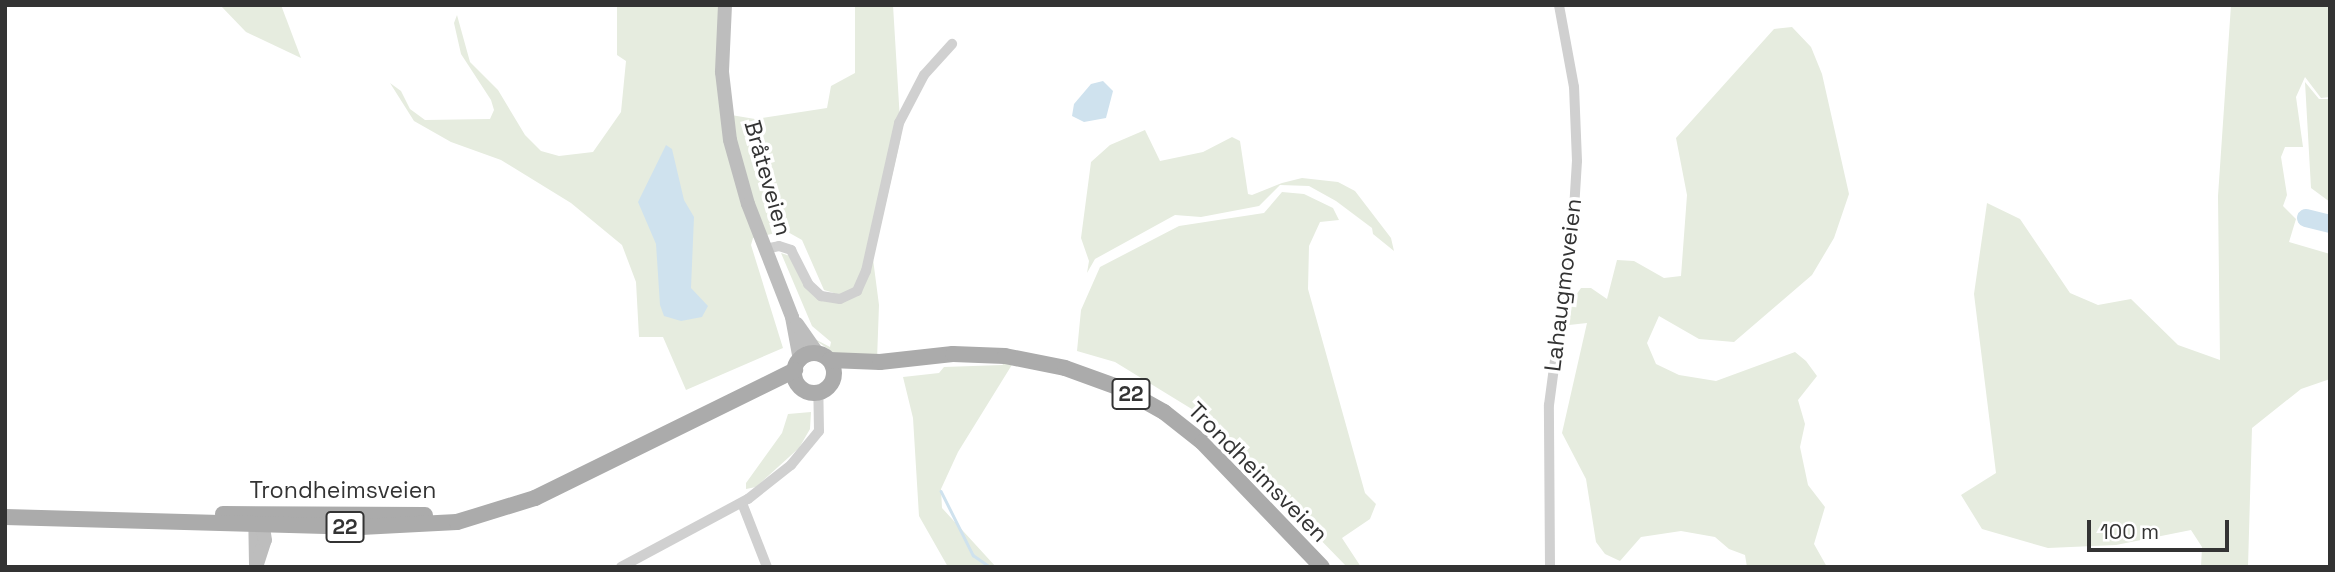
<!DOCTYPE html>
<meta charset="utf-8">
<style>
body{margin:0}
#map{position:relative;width:2335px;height:572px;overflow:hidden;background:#fff;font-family:"Space Grotesk",sans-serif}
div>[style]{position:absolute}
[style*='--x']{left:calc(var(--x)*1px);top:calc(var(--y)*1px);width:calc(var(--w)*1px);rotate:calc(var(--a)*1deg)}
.green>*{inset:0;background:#e6ecdf}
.water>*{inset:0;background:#cfe2ee}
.stream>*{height:2.5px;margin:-1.25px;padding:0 1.25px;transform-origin:1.25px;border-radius:1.25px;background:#cfe2ee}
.river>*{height:18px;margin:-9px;padding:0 9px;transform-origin:9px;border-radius:9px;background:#cfe2ee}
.street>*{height:10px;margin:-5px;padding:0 5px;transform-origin:5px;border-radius:5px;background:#d0d0d0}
.secondary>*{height:14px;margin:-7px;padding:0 7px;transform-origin:7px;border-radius:7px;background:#bdbdbd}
.primary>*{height:16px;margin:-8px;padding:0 8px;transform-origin:8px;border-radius:8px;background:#ababab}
.primary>.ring{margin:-8px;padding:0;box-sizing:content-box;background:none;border:16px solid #ababab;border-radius:50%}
span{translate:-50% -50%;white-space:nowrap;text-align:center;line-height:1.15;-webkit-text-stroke:7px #fff;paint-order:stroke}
.shield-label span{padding:2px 5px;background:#fff;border:2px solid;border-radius:5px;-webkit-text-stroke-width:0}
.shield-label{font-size:21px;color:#333;font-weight:700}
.street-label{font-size:23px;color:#333}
.frame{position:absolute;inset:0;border:7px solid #333;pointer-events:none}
.scale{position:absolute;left:2087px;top:520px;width:142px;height:32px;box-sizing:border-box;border:4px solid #333;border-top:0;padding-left:9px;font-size:21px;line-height:24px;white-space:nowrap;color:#333;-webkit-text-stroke:5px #fff;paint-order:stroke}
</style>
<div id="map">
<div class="green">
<div style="clip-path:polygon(220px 5px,281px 5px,301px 58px,246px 32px)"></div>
<div style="clip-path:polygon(617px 5px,724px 5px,731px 115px,755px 119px,827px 108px,831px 86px,855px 73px,855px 5px,893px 5px,901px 137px,873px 259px,879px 305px,877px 360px,830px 364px,831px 351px,811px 337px,830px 347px,831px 342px,812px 326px,781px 253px,790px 256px,800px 277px,834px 302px,834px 293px,824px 290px,802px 240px,786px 231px,753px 238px,751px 245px,783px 348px,686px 390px,663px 337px,639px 337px,636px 282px,622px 245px,571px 203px,501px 160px,451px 142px,414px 121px,390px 83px,401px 91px,410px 109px,425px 120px,490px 119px,494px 110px,491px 100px,461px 54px,454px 23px,457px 15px,470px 62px,498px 90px,525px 135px,541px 151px,559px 156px,593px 152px,621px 112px,626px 61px,617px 55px)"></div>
<div style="clip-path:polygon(2231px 5px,2330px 5px,2330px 97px,2321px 98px,2305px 77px,2296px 97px,2303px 147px,2285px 147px,2281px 157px,2287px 195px,2283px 206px,2296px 219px,2289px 242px,2330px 254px,2330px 379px,2301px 389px,2252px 428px,2248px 567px,2201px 567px,2202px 547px,2191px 530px,2116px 545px,2048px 548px,1982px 529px,1961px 495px,1996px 473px,1974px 294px,1987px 203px,2020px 219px,2070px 293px,2098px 305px,2131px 299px,2178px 345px,2220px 360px,2218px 196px)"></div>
<div style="clip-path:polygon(1792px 27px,1811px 47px,1822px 74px,1849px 194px,1834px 238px,1812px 275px,1734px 342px,1699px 339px,1659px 316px,1647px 343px,1656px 364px,1679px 375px,1716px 381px,1795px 352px,1806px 361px,1817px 376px,1798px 400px,1805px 424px,1800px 447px,1808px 485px,1825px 507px,1814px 544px,1827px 567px,1747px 567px,1745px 555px,1729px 549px,1715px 537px,1681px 531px,1641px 537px,1620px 561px,1605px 554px,1596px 542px,1586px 479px,1562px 433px,1587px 323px,1569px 325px,1571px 302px,1581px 288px,1591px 288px,1607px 299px,1617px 260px,1634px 261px,1664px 278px,1681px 276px,1687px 195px,1676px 138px,1774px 29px)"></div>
<div style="clip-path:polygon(2305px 82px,2319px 99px,2330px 99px,2330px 202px,2311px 188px)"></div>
<div style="clip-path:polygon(1145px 130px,1160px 161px,1203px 152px,1232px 137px,1240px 141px,1248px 194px,1252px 195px,1282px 183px,1302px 178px,1338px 182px,1355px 191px,1391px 238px,1394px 251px,1373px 234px,1372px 228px,1336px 201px,1309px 186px,1280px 185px,1259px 206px,1201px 217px,1175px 215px,1095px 259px,1087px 273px,1089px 261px,1081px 238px,1091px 162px,1110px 145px)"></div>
<div style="clip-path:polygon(1282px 192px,1304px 194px,1333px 208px,1339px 220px,1320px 222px,1309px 246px,1308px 289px,1365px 493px,1376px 504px,1370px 519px,1342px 538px,1361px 567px,1347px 567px,1195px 411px,1115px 362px,1077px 351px,1081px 310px,1100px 267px,1179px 226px,1264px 213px)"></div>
<div style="clip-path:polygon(1018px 355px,958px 452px,941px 489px,942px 508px,996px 567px,948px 567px,919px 516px,913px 418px,903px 377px,939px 373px,944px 367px,1002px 365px)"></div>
<div style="clip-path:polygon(811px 412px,810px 429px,799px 448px,756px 487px,746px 489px,746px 483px,782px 433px,788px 414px)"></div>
</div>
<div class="water">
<div style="clip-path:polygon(1103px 81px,1113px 91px,1106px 118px,1084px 122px,1072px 116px,1074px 104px,1091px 84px)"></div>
<div style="clip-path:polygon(666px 145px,672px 149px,684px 200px,694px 217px,691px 288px,708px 306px,702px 317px,681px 321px,664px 316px,660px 305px,656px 244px,638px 202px)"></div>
</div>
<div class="stream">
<div style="--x:941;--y:491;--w:72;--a:63.4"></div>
<div style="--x:973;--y:555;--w:21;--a:35"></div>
</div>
<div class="river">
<div style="--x:2306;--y:218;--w:25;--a:14"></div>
</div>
<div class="street">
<div style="--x:765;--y:249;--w:14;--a:-12"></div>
<div style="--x:779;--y:246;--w:13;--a:18"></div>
<div style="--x:791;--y:250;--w:38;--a:63"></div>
<div style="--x:808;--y:284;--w:18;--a:43"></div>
<div style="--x:821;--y:296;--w:19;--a:9"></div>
<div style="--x:840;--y:299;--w:19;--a:-25"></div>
<div style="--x:857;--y:291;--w:22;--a:-66"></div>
<div style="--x:866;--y:271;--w:152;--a:-77.4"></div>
<div style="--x:899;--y:123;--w:54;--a:-62.5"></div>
<div style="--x:924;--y:75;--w:42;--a:-47.9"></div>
<div style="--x:742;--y:503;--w:69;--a:68.7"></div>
<div style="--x:621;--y:567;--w:144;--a:-28.2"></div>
<div style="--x:748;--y:499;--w:55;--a:-38.3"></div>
<div style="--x:791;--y:465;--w:44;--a:-50.5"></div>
<div style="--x:819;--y:431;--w:39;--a:-91"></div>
<div style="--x:1550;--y:567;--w:162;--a:-90.4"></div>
<div style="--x:1549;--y:405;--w:181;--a:-82.4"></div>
<div style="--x:1573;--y:226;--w:65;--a:-86.5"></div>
<div style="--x:1577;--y:161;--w:74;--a:-92.3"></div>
<div style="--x:1574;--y:87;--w:83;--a:-100.4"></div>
</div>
<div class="secondary">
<div style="--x:725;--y:5;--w:67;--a:92.6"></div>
<div style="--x:722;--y:72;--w:68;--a:83.3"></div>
<div style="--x:730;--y:140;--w:66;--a:74.3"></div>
<div style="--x:748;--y:204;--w:121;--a:68.7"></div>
<div style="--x:792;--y:317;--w:44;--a:79.5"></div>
<div style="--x:797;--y:324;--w:35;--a:55"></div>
<div style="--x:256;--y:564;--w:39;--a:-91"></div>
<div style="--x:255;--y:525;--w:11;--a:-63"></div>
<div style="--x:256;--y:567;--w:28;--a:-72"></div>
<div style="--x:265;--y:540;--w:25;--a:-99"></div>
</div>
<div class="primary">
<div class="ring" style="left:794px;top:353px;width:24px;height:24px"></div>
<div style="--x:830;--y:360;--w:50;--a:2.3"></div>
<div style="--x:880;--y:362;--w:73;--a:-6.3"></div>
<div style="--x:953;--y:354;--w:52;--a:2.2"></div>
<div style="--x:1005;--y:356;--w:61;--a:11.3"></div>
<div style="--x:1065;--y:368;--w:62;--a:19.9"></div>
<div style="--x:1123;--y:389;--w:47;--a:29.3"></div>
<div style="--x:1164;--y:412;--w:48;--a:38.3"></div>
<div style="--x:1202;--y:442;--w:173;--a:46.2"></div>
<div style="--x:223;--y:514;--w:202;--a:0.3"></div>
<div style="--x:5;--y:517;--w:356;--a:1.6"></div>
<div style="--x:361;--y:527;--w:96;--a:-3"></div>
<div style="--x:457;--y:522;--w:82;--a:-17.1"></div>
<div style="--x:535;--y:498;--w:290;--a:-26.2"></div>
</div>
<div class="shield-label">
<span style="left:1131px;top:394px">22</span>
<span style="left:345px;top:527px">22</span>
</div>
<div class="street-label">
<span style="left:768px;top:178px;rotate:74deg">Bråteveien</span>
<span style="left:1563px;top:285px;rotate:-83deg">Lahaugmoveien</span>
<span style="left:1258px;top:472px;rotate:45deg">Trondheimsveien</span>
<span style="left:343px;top:490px">Trondheimsveien</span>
</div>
<div class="frame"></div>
<div class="scale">100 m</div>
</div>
